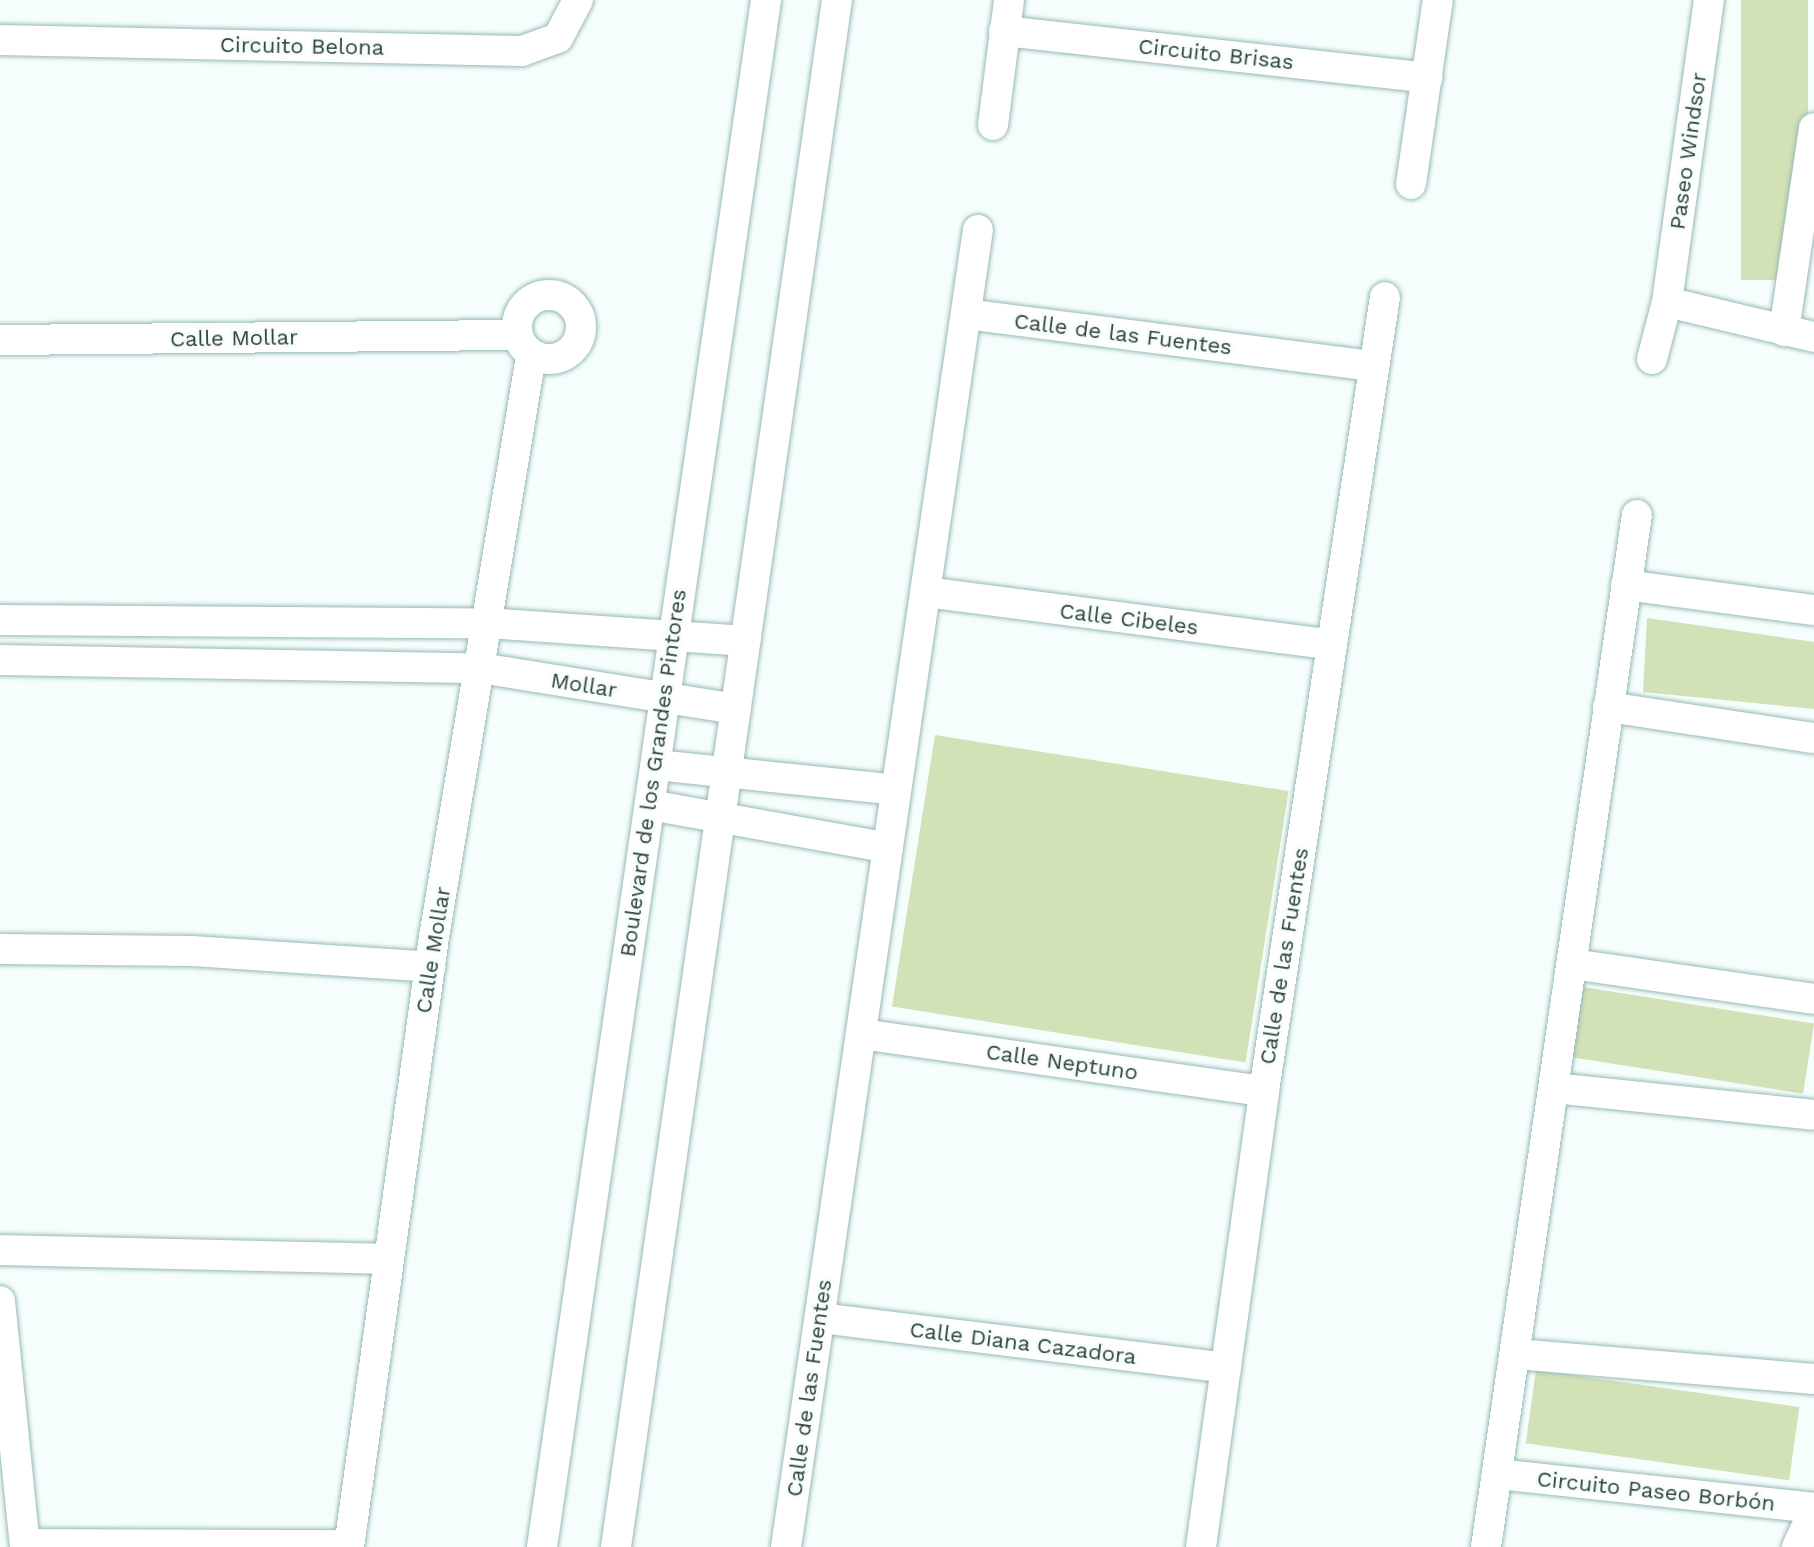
<!DOCTYPE html>
<meta charset="utf-8">
<style>
body{margin:0}
#map{position:relative;width:1814px;height:1547px;overflow:hidden;background:#f6fdfd;font-family:"Work Sans",sans-serif}
div>[style]{position:absolute}
[style*='--x']{left:calc(var(--x)*1px);top:calc(var(--y)*1px);width:calc(var(--w)*1px);rotate:calc(var(--a)*1deg)}
.green>*{inset:0;background:#d3e1b6;transform-origin:0 0}
.roads{filter:drop-shadow(0 0 2px #96bab6) drop-shadow(0 0 2px #96bab6)}
.street>*{height:30px;margin:-15px;padding:0 15px;transform-origin:15px;border-radius:15px;background:#fff}
.street>.ring{margin:-15px;padding:0;box-sizing:content-box;background:none;border:30px solid #fff;border-radius:50%}
span{translate:-50% -50%;white-space:nowrap;text-align:center;line-height:1.15;-webkit-text-stroke:6px #f6fdfd;paint-order:stroke}
.street-label{font-size:22px;color:#31403e}
</style>
<div id="map">
<div class="green">
<div style="left:1741px;top:0;width:67px;height:280px"></div>
<div style="clip-path:polygon(1647px 618px,1814px 642px,1814px 709px,1643px 692px)"></div>
<div style="left:935px;top:735px;width:358px;height:275px;rotate:9deg"></div>
<div style="left:1583px;top:987px;width:234px;height:71px;rotate:9deg"></div>
<div style="left:1536px;top:1370px;width:266px;height:74px;rotate:8deg"></div>
</div>
<div class="roads">
<div class="street">
<div style="--x:1004;--y:31;--w:426;--a:6.3"></div>
<div style="--x:0;--y:40;--w:522;--a:1.21"></div>
<div style="--x:522;--y:51;--w:38;--a:-20"></div>
<div style="--x:558;--y:38;--w:43;--a:-62.2"></div>
<div style="--x:993;--y:125;--w:126;--a:-82.7"></div>
<div style="--x:1411;--y:184;--w:186;--a:-81.7"></div>
<div class="ring" style="left:517px;top:295px;width:34px;height:34px"></div>
<div style="--x:1667;--y:302;--w:151;--a:13.4"></div>
<div style="--x:966;--y:314;--w:411;--a:7.3"></div>
<div style="--x:1784;--y:331;--w:205;--a:-81.6"></div>
<div style="--x:0;--y:340;--w:516;--a:-0.56"></div>
<div style="--x:1652;--y:359;--w:59;--a:-75.3"></div>
<div style="--x:1667;--y:302;--w:305;--a:-82.1"></div>
<div style="--x:1626;--y:585;--w:190;--a:7.6"></div>
<div style="--x:926;--y:592;--w:409;--a:7.4"></div>
<div style="--x:0;--y:620;--w:488;--a:0.4"></div>
<div style="--x:488;--y:623;--w:258;--a:4"></div>
<div style="--x:0;--y:660;--w:480;--a:1"></div>
<div style="--x:480;--y:668;--w:259;--a:9.1"></div>
<div style="--x:1608;--y:707;--w:208;--a:8.6"></div>
<div style="--x:656;--y:765;--w:241;--a:5.9"></div>
<div style="--x:650;--y:805;--w:242;--a:10.2"></div>
<div style="--x:0;--y:949;--w:192;--a:0.6"></div>
<div style="--x:192;--y:951;--w:239;--a:3.8"></div>
<div style="--x:1572;--y:964;--w:245;--a:8.2"></div>
<div style="--x:861;--y:1034;--w:407;--a:8.1"></div>
<div style="--x:1554;--y:1088;--w:261;--a:5.9"></div>
<div style="--x:0;--y:1250;--w:389;--a:1.3"></div>
<div style="--x:0;--y:1301;--w:247;--a:84.2"></div>
<div style="--x:820;--y:1318;--w:409;--a:7"></div>
<div style="--x:1516;--y:1354;--w:299;--a:4.8"></div>
<div style="--x:1497;--y:1474;--w:319;--a:6.1"></div>
<div style="--x:25;--y:1544;--w:324;--a:0.2"></div>
<div style="--x:349;--y:1547;--w:616;--a:-82.07"></div>
<div style="--x:434;--y:937;--w:589;--a:-80.52"></div>
<div style="--x:542;--y:1547;--w:1563;--a:-81.76"></div>
<div style="--x:616;--y:1547;--w:1563;--a:-81.87"></div>
<div style="--x:786;--y:1547;--w:1331;--a:-81.71"></div>
<div style="--x:1201;--y:1547;--w:460;--a:-82.1"></div>
<div style="--x:1264;--y:1091;--w:803;--a:-81.34"></div>
<div style="--x:1486;--y:1547;--w:1043;--a:-81.68"></div>
<div style="--x:1797;--y:1547;--w:40;--a:-65"></div>
</div>
</div>
<div class="street-label">
<span style="left:302px;top:46px;rotate:1deg">Circuito Belona</span>
<span style="left:1216px;top:54px;rotate:6deg">Circuito Brisas</span>
<span style="left:1688px;top:151px;rotate:-82deg">Paseo Windsor</span>
<span style="left:1123px;top:334px;rotate:7deg">Calle de las Fuentes</span>
<span style="left:234px;top:338px;rotate:-1deg">Calle Mollar</span>
<span style="left:1129px;top:619px;rotate:7deg">Calle Cibeles</span>
<span style="left:584px;top:685px;rotate:9deg">Mollar</span>
<span style="left:653px;top:773px;rotate:-82deg">Boulevard de los Grandes Pintores</span>
<span style="left:433px;top:950px;rotate:-81deg">Calle Mollar</span>
<span style="left:1284px;top:956px;rotate:-81deg">Calle de las Fuentes</span>
<span style="left:1062px;top:1062px;rotate:8deg">Calle Neptuno</span>
<span style="left:1023px;top:1343px;rotate:7deg">Calle Diana Cazadora</span>
<span style="left:809px;top:1388px;rotate:-82deg">Calle de las Fuentes</span>
<span style="left:1656px;top:1491px;rotate:6deg">Circuito Paseo Borbón</span>
</div>
</div>
